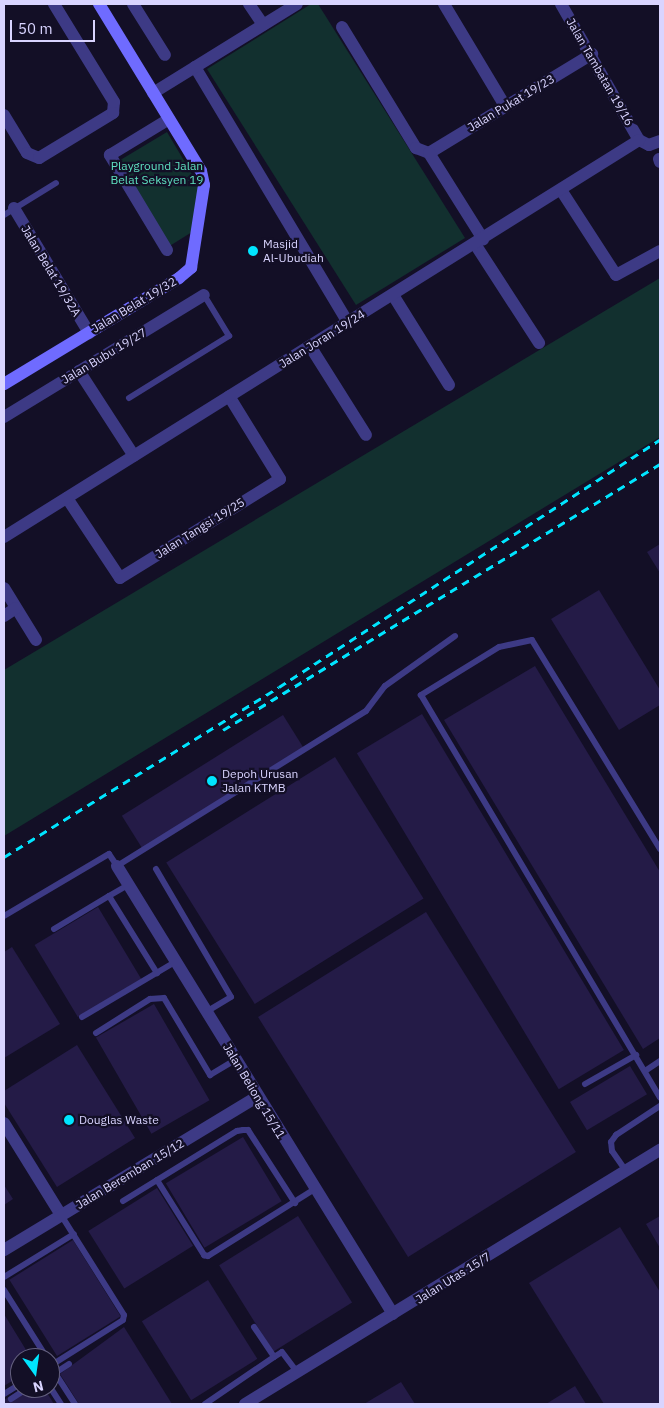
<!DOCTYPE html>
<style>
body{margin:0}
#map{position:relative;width:664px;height:1408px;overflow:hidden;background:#130f26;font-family:"IBM Plex Sans",sans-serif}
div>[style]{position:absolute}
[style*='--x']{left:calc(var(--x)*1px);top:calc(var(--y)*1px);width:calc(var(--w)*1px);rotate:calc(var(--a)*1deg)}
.green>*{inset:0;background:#12302f}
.building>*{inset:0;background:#241b47;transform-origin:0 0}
.lane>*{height:6px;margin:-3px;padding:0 3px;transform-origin:3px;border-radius:3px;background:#3d3a85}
.street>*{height:12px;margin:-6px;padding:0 6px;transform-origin:6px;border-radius:6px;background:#3d3a85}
.secondary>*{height:12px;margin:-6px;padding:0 6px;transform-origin:6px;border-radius:6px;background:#6f6bff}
.rail>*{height:3px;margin-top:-1.5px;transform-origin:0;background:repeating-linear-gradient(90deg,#00e5ff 0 8px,transparent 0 14px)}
.dots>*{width:14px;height:14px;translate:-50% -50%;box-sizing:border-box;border:2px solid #130f26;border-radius:50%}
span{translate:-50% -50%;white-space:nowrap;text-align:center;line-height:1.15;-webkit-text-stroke:4.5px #130f26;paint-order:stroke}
.street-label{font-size:12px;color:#d9d4ff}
.park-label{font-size:12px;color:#5fe0c0}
.poi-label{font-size:12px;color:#d9d4ff}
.left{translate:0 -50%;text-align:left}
.frame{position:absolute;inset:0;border:5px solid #d9d4ff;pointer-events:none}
.north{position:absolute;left:10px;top:1348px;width:50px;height:50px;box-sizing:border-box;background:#130f26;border:1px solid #625e7d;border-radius:50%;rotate:166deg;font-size:14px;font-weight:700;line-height:20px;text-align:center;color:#d9d4ff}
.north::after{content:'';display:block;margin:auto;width:18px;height:22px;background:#00e5ff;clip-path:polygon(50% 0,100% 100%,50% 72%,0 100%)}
.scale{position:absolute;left:10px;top:20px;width:85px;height:22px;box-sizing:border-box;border:2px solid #d9d4ff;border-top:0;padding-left:6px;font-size:15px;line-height:18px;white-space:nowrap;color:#d9d4ff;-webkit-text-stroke:4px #130f26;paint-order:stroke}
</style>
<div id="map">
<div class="green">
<div style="clip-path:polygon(311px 4px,318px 4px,465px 238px,356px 305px,207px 69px)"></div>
<div style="clip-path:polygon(167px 132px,199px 186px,192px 232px,168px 247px,117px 162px)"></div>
<div style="clip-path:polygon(660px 278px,660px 437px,4px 836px,4px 670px)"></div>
</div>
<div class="building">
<div style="clip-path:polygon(660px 544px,660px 573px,647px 552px)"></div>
<div style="clip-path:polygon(599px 590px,660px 690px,660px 705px,619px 730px,551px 619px)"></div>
<div style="clip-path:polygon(535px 666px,660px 872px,660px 1038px,643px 1049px,444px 720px)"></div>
<div style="left:422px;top:714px;width:392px;height:76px;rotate:59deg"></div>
<div style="left:283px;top:715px;width:38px;height:190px;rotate:58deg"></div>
<div style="left:335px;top:757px;width:167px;height:199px;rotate:58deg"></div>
<div style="left:98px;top:907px;width:84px;height:74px;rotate:59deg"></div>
<div style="left:426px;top:912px;width:283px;height:198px;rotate:58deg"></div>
<div style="clip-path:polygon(12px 947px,60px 1024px,4px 1058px,4px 952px)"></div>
<div style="left:154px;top:1004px;width:111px;height:67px;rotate:60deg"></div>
<div style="clip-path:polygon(77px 1045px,135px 1138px,57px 1187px,4px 1103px,4px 1091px)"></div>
<div style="left:630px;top:1066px;width:33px;height:70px;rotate:59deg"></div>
<div style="left:243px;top:1137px;width:75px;height:90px;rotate:59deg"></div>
<div style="clip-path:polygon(4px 1185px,13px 1199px,4px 1205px)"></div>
<div style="left:157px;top:1188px;width:68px;height:81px;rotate:58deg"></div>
<div style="left:298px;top:1216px;width:102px;height:93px;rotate:58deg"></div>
<div style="clip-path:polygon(660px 1216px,660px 1248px,646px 1224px)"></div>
<div style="clip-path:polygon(620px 1227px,660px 1292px,660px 1404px,604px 1404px,529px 1283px)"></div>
<div style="left:73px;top:1240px;width:90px;height:75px;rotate:58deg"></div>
<div style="left:208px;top:1280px;width:93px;height:78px;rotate:58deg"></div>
<div style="clip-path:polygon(4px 1314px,31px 1358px,20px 1358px,20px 1376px,4px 1386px)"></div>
<div style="clip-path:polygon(124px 1327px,172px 1404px,79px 1404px,60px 1374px)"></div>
<div style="clip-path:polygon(401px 1382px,415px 1404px,364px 1404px)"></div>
<div style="clip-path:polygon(575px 1386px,586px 1404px,546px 1404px)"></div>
<div style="clip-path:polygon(23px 1388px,44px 1388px,54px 1404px,4px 1404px,4px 1400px)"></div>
</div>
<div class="lane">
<div style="--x:4;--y:215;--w:61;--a:-31.6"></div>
<div style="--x:129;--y:398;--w:118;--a:-31.8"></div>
<div style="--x:229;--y:336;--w:48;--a:-121.4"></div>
<div style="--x:660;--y:849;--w:245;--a:-121.5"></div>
<div style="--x:532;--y:640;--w:34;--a:168"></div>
<div style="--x:499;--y:647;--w:92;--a:148.4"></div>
<div style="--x:421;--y:695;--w:468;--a:59.3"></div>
<div style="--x:156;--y:869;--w:148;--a:59.6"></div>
<div style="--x:231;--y:997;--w:29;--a:149"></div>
<div style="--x:128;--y:885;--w:22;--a:150"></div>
<div style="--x:109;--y:896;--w:91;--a:58.1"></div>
<div style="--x:4;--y:916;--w:122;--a:-30.6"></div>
<div style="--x:109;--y:854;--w:14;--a:56"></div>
<div style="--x:117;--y:866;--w:293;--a:-31.9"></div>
<div style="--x:366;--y:711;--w:31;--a:-53"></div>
<div style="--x:385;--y:686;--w:86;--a:-35.5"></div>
<div style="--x:54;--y:929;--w:64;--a:-31"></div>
<div style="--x:82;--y:1017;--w:108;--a:-30.6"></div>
<div style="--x:96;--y:1033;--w:64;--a:-32.2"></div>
<div style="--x:150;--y:999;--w:14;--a:-4"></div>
<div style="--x:164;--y:998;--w:90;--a:59.1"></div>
<div style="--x:210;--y:1075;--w:29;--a:-31"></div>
<div style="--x:645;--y:1071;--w:18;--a:-34"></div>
<div style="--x:585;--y:1084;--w:59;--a:-29.6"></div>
<div style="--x:626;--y:1171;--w:24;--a:-125"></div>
<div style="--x:612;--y:1151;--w:9;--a:-96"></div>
<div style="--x:611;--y:1142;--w:9;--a:-54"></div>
<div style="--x:616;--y:1135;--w:53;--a:-33.4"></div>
<div style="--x:157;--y:1180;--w:89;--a:57.9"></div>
<div style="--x:204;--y:1255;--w:4;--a:14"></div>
<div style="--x:208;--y:1256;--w:126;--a:-32.1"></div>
<div style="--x:123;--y:1201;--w:134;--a:-31.6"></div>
<div style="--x:237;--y:1131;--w:6;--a:-9"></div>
<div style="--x:243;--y:1130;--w:5;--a:0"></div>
<div style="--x:248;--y:1130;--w:87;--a:57.2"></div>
<div style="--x:4;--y:1277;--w:82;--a:-31.6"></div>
<div style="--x:4;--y:1290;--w:80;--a:57.7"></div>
<div style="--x:254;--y:1327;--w:36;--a:56"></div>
<div style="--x:274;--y:1357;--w:9;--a:-32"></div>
<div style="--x:282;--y:1352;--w:25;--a:53"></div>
<div style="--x:69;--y:1364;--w:17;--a:147"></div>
<div style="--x:55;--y:1373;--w:37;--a:57"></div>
<div style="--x:50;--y:1366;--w:86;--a:-32.2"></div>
<div style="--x:123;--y:1320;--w:5;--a:-79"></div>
<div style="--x:124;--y:1315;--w:118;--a:-122.2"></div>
<div style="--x:50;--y:1387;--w:20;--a:57"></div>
<div style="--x:4;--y:1394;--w:19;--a:-32"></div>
<div style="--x:11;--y:1399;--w:20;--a:-33"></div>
<div style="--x:205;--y:1404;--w:83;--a:-34.3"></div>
</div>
<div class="street">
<div style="--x:133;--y:4;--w:60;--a:57.9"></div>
<div style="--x:249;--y:4;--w:25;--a:56"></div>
<div style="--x:444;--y:4;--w:119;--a:59.1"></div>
<div style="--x:561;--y:4;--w:157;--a:60.2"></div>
<div style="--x:342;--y:27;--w:142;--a:58.6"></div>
<div style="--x:416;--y:148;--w:14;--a:21"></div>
<div style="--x:195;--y:67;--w:298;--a:59.1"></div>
<div style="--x:153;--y:93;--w:169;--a:-31.7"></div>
<div style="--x:4;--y:115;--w:44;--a:58.8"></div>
<div style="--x:27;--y:153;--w:13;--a:23"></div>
<div style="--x:39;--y:158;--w:87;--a:-31.3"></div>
<div style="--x:113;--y:113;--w:11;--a:-85"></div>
<div style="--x:114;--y:102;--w:115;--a:-121.5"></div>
<div style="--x:639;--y:140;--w:11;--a:27"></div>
<div style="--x:649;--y:145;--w:12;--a:-20"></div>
<div style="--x:429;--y:153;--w:191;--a:-31.3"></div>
<div style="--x:429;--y:153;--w:102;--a:57.9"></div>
<div style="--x:659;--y:159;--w:3;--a:72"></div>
<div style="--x:561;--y:190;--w:101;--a:57.1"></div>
<div style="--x:616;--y:275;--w:50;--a:-28.6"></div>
<div style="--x:14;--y:208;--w:146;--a:59"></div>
<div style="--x:475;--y:244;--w:118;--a:57.1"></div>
<div style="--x:167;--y:250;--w:111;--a:-121"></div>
<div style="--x:110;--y:155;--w:69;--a:-31.4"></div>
<div style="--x:393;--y:295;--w:106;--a:58.1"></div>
<div style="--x:310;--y:346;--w:105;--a:57.8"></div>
<div style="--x:79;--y:371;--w:101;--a:57.1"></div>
<div style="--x:4;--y:417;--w:234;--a:-31.4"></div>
<div style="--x:67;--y:498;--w:96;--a:56.5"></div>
<div style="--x:120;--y:578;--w:188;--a:-31.7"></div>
<div style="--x:280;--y:479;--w:97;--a:-121.6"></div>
<div style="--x:4;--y:537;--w:749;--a:-32.01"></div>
<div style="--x:4;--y:588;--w:61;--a:58.4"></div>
<div style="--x:4;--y:616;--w:14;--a:-34"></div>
<div style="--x:117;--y:866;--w:526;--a:58.36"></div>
<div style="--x:4;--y:1123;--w:108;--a:58.2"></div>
<div style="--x:4;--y:1250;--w:296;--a:-31.2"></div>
<div style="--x:245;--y:1404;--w:487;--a:-31.5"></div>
</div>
<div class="secondary">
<div style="--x:4;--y:384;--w:205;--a:-31.2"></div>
<div style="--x:179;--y:278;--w:16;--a:-40"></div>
<div style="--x:191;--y:268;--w:84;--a:-81.1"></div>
<div style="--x:204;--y:185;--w:14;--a:-102"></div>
<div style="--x:201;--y:171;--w:196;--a:-121.4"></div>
</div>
<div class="rail">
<div style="--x:223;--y:730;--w:512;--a:-31.33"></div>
<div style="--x:4;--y:857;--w:323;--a:-31.7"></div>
<div style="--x:279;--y:687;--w:454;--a:-33"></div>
</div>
<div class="dots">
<div style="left:253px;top:251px;background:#00e5ff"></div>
<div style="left:212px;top:781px;background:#00e5ff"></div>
<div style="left:69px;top:1120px;background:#00e5ff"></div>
</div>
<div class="street-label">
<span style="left:600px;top:72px;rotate:60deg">Jalan Tambatan 19/16</span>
<span style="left:511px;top:103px;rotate:-31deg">Jalan Pukat 19/23</span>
<span style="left:51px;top:271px;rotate:59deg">Jalan Belat 19/32A</span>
<span style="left:134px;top:305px;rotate:-31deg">Jalan Belat 19/32</span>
<span style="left:322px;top:339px;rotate:-32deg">Jalan Joran 19/24</span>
<span style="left:104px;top:356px;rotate:-31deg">Jalan Bubu 19/27</span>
<span style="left:200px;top:528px;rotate:-32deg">Jalan Tangsi 19/25</span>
<span style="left:254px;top:1091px;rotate:59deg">Jalan Beliong 15/11</span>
<span style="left:130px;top:1174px;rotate:-31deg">Jalan Beremban 15/12</span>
<span style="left:453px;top:1278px;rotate:-32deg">Jalan Utas 15/7</span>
</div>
<div class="park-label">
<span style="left:157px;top:173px">Playground Jalan<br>Belat Seksyen 19</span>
</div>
<div class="poi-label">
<span class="left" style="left:263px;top:251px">Masjid<br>Al-Ubudiah</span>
<span class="left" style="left:222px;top:781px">Depoh Urusan<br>Jalan KTMB</span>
<span class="left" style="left:79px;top:1120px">Douglas Waste</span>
</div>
<div class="frame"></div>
<div class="north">N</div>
<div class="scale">50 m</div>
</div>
